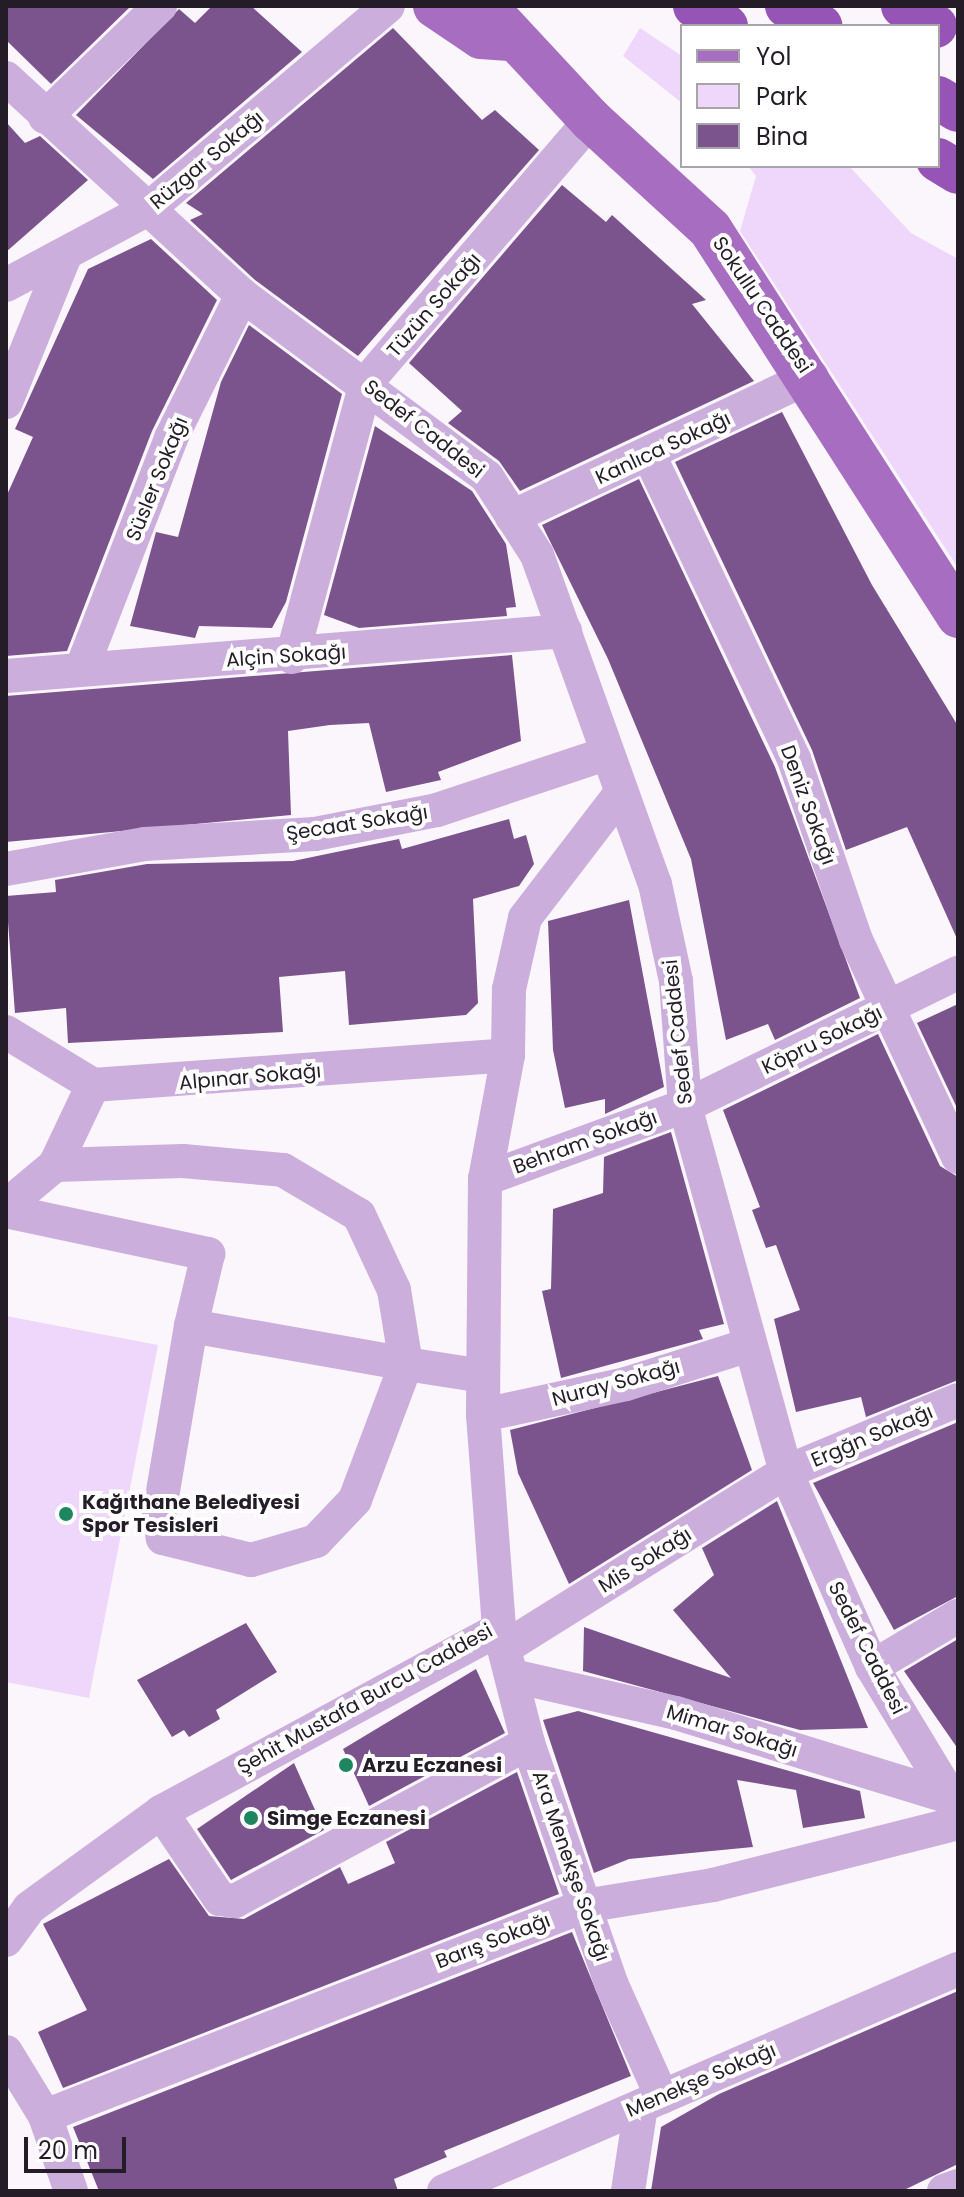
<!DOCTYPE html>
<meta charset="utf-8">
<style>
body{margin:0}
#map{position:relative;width:964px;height:2197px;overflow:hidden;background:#faf6fc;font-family:Poppins,sans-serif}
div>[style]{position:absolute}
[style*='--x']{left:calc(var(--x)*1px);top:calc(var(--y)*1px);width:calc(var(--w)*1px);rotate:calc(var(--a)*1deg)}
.green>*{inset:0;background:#efd7fc}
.building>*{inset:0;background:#7b548e}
.minor>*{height:34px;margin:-17px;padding:0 17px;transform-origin:17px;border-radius:17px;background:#ccaedc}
.major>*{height:44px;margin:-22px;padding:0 22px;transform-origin:22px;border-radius:22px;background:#a66dc1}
.highway>*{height:44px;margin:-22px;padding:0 22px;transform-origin:22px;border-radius:22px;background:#9754b7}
.dots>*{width:22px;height:22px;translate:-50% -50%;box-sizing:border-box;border:4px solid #fff;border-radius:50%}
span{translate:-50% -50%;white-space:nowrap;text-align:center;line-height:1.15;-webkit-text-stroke:8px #fff;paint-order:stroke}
.street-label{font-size:20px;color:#241d28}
.poi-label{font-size:20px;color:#241d28;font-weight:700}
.left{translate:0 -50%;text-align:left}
.frame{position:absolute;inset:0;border:8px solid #241d28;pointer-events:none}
.legend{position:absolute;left:680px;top:24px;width:260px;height:144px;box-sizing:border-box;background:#fff;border:2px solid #a7a5a9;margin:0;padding:10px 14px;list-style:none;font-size:24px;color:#241d28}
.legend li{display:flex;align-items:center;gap:16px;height:40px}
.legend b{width:40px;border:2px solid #a7a5a9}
.scale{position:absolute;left:24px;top:2137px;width:102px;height:36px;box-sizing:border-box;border:4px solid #241d28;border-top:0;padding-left:10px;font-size:24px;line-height:28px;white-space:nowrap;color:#241d28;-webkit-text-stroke:6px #fff;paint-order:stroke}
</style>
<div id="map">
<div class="green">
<div style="clip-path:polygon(640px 28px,682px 56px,682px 103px,623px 56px)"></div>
<div style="clip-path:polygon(748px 166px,849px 166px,911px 233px,958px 259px,958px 568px,740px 231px,756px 176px)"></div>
<div style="clip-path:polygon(6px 1316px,158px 1345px,89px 1698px,6px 1682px)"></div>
</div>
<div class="building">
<div style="clip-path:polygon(6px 6px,131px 6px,51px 84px,6px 40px)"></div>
<div style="clip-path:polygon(212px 6px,251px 6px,302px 52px,153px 179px,76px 115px,179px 9px,195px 23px)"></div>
<div style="clip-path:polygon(393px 28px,482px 120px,495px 110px,539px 150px,358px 356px,255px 280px,190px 220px,203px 214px,186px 203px)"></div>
<div style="clip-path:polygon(6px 122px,25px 143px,40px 136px,88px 180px,6px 252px)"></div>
<div style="clip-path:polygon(562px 185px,606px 222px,612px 215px,706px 300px,692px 304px,754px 381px,520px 491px,499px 461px,448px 423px,462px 411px,409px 363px)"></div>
<div style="clip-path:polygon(151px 239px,217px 300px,152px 431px,67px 651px,6px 656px,6px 497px,33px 437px,15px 429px,88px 269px)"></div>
<div style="clip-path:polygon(249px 325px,342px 394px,286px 602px,272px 628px,199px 626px,195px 638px,130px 626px,156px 532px,178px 537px,221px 382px)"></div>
<div style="clip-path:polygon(782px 412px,872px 585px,958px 726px,958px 941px,907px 827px,846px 850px,812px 750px,675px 462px)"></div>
<div style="clip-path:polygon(375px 426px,472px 491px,506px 544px,516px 607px,506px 608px,507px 616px,359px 628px,324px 615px)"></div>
<div style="clip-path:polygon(639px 479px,775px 767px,860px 998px,775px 1040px,768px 1024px,726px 1040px,691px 859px,608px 659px,542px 525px)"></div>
<div style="clip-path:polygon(512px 655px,521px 741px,438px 772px,441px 780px,386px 792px,369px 723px,330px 725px,288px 731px,291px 815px,6px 842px,6px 696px)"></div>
<div style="clip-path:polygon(509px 819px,514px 839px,526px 835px,534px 864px,519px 886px,473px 899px,478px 1003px,466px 1015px,349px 1025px,345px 971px,279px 977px,283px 1032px,68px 1043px,66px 1008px,15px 1013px,6px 896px,56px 892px,55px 880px,147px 864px,293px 861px,399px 839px,402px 849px)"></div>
<div style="clip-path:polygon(629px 900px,664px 1087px,605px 1114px,605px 1099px,565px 1108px,553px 1050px,548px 921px)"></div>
<div style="clip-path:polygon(958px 1004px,958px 1110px,917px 1023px)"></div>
<div style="clip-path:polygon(878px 1034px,940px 1166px,958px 1177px,958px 1380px,866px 1417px,861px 1397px,796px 1412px,774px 1319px,800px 1310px,776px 1245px,766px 1248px,752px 1210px,760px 1207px,723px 1110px)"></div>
<div style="clip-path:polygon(671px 1132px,724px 1324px,699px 1330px,703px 1339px,561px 1378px,542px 1291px,551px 1289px,553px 1209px,603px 1193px,604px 1157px)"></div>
<div style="clip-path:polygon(718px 1376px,752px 1470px,569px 1584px,518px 1473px,510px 1430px)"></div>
<div style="clip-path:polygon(958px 1422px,958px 1596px,894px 1630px,813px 1483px)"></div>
<div style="clip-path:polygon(777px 1501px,868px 1728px,800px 1730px,583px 1671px,584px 1627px,731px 1678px,673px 1610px,714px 1575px,702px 1548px)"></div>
<div style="clip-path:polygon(246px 1623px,277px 1672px,216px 1710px,220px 1719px,189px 1737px,184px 1730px,172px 1737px,137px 1680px)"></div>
<div style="clip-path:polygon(958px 1639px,958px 1749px,904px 1671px)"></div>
<div style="clip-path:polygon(476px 1669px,505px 1733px,369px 1806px,343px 1749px)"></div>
<div style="clip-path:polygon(578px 1711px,860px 1791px,865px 1818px,803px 1828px,796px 1790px,737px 1780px,753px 1847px,629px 1859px,594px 1873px,543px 1720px)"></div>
<div style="clip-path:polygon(294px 1763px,324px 1830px,231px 1880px,197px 1829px)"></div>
<div style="clip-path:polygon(517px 1772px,559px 1894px,63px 2088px,38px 2032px,87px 2010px,43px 1924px,169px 1859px,209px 1916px,244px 1919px,340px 1867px,348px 1884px,395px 1863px,386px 1842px)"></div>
<div style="clip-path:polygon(572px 1932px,631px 2076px,444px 2151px,447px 2157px,394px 2179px,398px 2191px,99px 2191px,73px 2127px)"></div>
<div style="clip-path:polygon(958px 1991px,958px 2164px,902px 2191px,651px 2191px,661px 2127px,719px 2094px)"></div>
</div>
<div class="minor">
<div style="--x:6;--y:78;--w:321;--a:42.6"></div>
<div style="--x:242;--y:295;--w:305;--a:36.6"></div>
<div style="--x:487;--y:477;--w:93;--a:57.3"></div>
<div style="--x:537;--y:555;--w:350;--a:70.3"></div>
<div style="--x:655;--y:884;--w:99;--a:77.8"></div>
<div style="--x:676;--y:981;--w:125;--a:85.9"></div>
<div style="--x:685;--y:1106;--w:380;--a:74.6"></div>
<div style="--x:786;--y:1472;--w:213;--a:66.2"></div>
<div style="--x:872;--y:1667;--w:166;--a:58.8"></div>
<div style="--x:45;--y:117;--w:160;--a:-44"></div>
<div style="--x:6;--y:285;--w:161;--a:-28.2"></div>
<div style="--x:148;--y:209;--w:314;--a:-40.2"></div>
<div style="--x:6;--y:402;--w:155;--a:-68.1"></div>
<div style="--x:650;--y:457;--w:335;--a:64.5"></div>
<div style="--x:794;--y:759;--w:191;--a:71.1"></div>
<div style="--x:856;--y:940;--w:240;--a:64.8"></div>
<div style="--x:512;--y:517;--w:331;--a:-25.2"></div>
<div style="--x:292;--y:657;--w:284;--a:-74.9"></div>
<div style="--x:366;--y:383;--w:346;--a:-49.5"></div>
<div style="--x:82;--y:668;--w:247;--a:-68.8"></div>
<div style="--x:171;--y:438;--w:160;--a:-63.6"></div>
<div style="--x:6;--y:676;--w:561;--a:-4.6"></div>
<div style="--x:620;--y:794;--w:156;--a:127.5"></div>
<div style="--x:525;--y:918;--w:73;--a:102.7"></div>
<div style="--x:509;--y:989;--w:66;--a:90.9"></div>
<div style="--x:508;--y:1055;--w:126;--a:100.5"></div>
<div style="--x:485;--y:1179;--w:236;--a:90.5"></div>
<div style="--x:483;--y:1415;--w:215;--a:85.7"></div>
<div style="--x:499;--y:1629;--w:118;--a:75.7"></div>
<div style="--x:528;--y:1743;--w:254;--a:70.9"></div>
<div style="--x:611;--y:1983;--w:125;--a:65.9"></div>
<div style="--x:6;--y:869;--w:141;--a:-10.2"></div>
<div style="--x:145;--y:844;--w:170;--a:-3.4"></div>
<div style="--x:315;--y:834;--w:124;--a:-11.1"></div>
<div style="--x:437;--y:810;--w:177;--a:-18.4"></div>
<div style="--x:6;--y:1032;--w:102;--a:31.3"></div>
<div style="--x:93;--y:1085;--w:416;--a:-4.1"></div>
<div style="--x:55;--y:1165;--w:128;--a:-1.8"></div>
<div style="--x:183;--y:1161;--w:100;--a:5.1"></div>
<div style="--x:283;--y:1170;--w:88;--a:30.6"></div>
<div style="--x:359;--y:1215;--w:83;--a:65"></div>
<div style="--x:394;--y:1290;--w:75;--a:80.8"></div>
<div style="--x:406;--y:1364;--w:78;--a:8.9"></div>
<div style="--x:485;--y:1179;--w:213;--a:-20.1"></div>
<div style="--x:685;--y:1106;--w:304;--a:-26"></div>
<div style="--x:6;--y:1206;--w:64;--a:-39.9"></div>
<div style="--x:55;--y:1165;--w:89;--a:-64.6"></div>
<div style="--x:6;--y:1211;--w:207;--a:12"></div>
<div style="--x:208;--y:1254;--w:74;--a:103.3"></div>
<div style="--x:191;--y:1326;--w:218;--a:10"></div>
<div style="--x:406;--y:1364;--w:145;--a:110.6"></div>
<div style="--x:355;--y:1500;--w:57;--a:133.6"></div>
<div style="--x:316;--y:1541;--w:68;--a:163.7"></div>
<div style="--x:251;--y:1560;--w:91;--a:-166"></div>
<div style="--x:163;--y:1538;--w:23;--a:-100"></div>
<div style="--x:159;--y:1515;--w:192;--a:-80.4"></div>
<div style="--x:483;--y:1415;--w:146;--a:-12.2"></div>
<div style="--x:626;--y:1384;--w:129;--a:-17.6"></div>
<div style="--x:504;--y:1648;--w:332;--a:-32"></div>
<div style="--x:786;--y:1472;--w:186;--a:-22.7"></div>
<div style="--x:872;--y:1667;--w:100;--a:-30.7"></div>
<div style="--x:513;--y:1676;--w:167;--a:12.8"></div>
<div style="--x:676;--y:1713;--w:286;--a:17.1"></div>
<div style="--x:949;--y:1797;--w:10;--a:-24"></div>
<div style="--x:161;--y:1812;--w:105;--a:55.9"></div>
<div style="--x:220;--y:1899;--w:15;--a:8"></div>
<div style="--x:235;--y:1901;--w:333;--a:-28.3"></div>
<div style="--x:6;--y:1940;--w:39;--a:-54"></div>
<div style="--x:29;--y:1908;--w:163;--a:-36"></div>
<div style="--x:161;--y:1812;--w:384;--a:-28.4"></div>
<div style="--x:6;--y:2052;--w:75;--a:58.6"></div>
<div style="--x:45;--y:2116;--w:79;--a:70.9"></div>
<div style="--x:45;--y:2116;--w:578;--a:-21.29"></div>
<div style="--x:584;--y:1906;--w:131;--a:-9.2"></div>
<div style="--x:713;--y:1885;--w:253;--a:-14.2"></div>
<div style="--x:444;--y:2191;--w:560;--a:-23.36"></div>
<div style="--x:628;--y:2191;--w:86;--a:-81.3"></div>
<div style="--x:944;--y:2191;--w:15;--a:-20"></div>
</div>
<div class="major">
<div style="--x:435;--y:6;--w:55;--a:34"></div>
<div style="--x:481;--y:37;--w:29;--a:4"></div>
<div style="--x:485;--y:6;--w:156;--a:47.1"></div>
<div style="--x:591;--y:120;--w:161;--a:42.5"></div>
<div style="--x:710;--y:229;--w:460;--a:57.3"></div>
</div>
<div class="highway">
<div style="--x:695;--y:6;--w:37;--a:33"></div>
<div style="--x:787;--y:6;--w:39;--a:31"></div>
<div style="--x:903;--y:6;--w:38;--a:32"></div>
<div style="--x:938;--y:98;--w:23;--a:31"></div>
<div style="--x:938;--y:160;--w:23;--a:31"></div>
</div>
<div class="dots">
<div style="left:66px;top:1514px;background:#1e8561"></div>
<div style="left:346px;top:1765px;background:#1e8561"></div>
<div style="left:251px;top:1818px;background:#1e8561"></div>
</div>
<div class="street-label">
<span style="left:207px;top:160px;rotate:-40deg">Rüzgar Sokağı</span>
<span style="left:434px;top:305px;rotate:-49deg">Tüzün Sokağı</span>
<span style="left:762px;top:305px;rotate:56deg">Sokullu Caddesi</span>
<span style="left:424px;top:429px;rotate:38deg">Sedef Caddesi</span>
<span style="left:663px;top:448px;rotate:-25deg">Kanlıca Sokağı</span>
<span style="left:157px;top:479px;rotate:-68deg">Süsler Sokağı</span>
<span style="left:286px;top:656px;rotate:-4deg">Alçin Sokağı</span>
<span style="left:808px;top:805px;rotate:70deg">Deniz Sokağı</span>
<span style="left:357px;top:823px;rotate:-9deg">Şecaat Sokağı</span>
<span style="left:678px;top:1032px;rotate:-96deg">Sedef Caddesi</span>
<span style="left:822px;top:1040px;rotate:-26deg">Köpru Sokağı</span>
<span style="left:250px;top:1077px;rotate:-5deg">Alpınar Sokağı</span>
<span style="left:585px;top:1142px;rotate:-20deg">Behram Sokağı</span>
<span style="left:616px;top:1383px;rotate:-15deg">Nuray Sokağı</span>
<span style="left:872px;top:1436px;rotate:-23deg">Ergğn Sokağı</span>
<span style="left:645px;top:1560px;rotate:-32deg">Mis Sokağı</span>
<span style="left:867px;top:1648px;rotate:63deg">Sedef Caddesi</span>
<span style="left:365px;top:1699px;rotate:-29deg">Şehit Mustafa Burcu Caddesi</span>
<span style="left:732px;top:1731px;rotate:17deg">Mimar Sokağı</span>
<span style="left:571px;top:1866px;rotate:71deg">Ara Menekşe Sokağı</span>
<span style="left:493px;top:1941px;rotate:-21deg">Barış Sokağı</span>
<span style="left:701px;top:2080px;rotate:-23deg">Menekşe Sokağı</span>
</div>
<div class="poi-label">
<span class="left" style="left:82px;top:1514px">Kağıthane Belediyesi<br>Spor Tesisleri</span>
<span class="left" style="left:362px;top:1765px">Arzu Eczanesi</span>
<span class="left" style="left:267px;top:1818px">Simge Eczanesi</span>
</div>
<div class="frame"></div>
<ul class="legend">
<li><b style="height:10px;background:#a66dc1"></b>Yol</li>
<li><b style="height:22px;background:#efd7fc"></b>Park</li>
<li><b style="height:22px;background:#7b548e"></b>Bina</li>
</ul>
<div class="scale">20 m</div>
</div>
